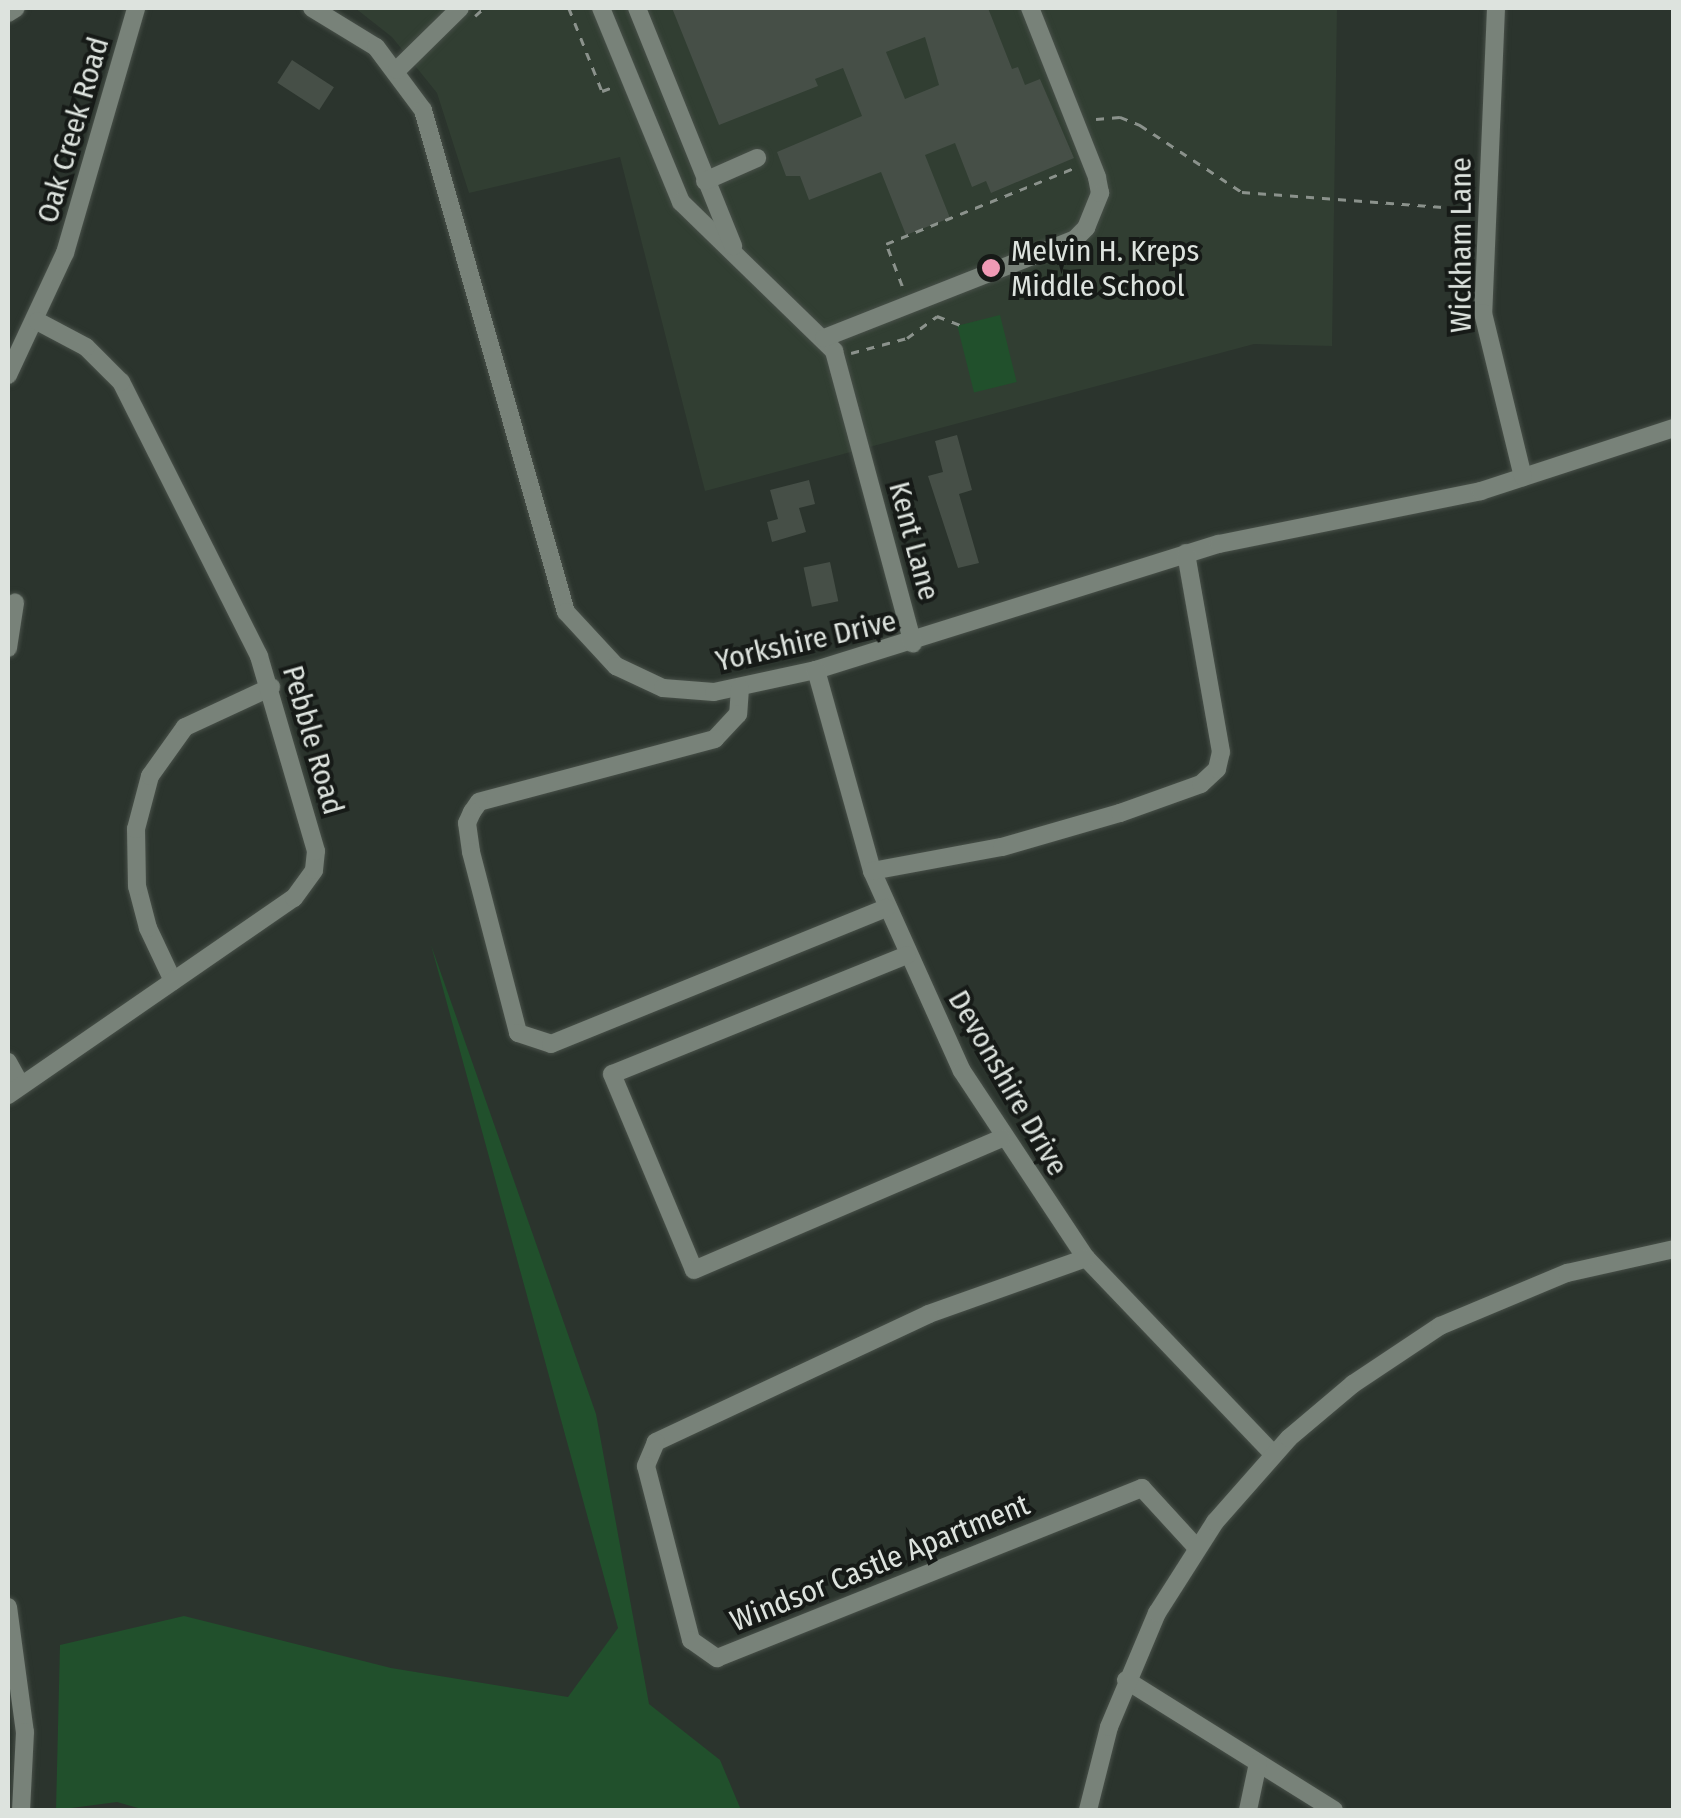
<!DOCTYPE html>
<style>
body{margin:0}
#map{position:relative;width:1681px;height:1818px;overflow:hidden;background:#2b342d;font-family:"Fira Sans Condensed",sans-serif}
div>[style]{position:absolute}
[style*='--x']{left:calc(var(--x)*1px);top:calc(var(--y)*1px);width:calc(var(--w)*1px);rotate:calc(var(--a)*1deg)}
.built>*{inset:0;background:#313e32}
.green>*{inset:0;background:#21502c;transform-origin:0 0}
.building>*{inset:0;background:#464f47;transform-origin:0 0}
.path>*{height:2.5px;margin-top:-1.25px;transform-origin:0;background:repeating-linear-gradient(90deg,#8b928c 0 8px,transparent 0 16px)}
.roads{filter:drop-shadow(0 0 2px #485049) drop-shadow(0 0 2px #485049)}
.minor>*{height:18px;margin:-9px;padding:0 9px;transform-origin:9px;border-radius:9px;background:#788279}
.dots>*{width:28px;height:28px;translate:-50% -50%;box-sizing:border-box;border:5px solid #161a17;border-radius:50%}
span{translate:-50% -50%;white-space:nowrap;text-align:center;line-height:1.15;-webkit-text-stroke:8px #161a17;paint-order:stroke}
.street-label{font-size:30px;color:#dde3de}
.poi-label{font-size:30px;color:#dde3de}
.left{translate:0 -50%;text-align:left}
.frame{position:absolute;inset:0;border:10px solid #dde3de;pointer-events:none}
</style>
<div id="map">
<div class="built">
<div style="clip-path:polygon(355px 8px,1337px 8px,1332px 346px,1254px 344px,705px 491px,620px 157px,469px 193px,437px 93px,392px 37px)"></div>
</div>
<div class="green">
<div style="left:1000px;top:315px;width:69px;height:44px;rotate:76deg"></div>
<div style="clip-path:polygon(431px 945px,596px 1414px,649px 1704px,720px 1760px,741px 1810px,145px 1810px,117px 1802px,56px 1810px,60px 1645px,184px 1616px,391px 1668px,568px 1697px,618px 1628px)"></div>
</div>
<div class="building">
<div style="clip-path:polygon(evenodd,672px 8px,988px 8px,1012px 69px,1018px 67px,1025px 85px,1040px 79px,1074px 158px,991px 193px,986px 181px,972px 187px,955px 143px,925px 155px,950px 218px,906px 235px,881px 172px,809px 200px,800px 176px,786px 176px,777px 152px,862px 116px,843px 68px,815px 79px,818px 86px,719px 125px,672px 8px,925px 37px,939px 85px,905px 99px,886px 52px,925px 37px)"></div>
<div style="left:292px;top:60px;width:50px;height:27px;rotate:33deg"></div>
<div style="clip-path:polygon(957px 435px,972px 490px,959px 494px,979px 563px,958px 568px,928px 476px,943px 472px,935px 441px)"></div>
<div style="clip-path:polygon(809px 480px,815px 504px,799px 508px,806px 532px,772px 542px,767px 522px,778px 519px,770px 490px)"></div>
<div style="left:830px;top:562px;width:40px;height:27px;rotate:78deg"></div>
</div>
<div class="path">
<div style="--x:569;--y:8;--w:89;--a:68.3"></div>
<div style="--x:602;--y:91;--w:15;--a:-20"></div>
<div style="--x:475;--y:16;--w:12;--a:-42"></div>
<div style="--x:1096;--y:119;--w:24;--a:-5"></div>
<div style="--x:1120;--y:117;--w:22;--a:22"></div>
<div style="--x:1140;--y:125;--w:122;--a:33.3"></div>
<div style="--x:1242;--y:192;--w:228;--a:4.3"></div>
<div style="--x:902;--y:286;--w:45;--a:-110.9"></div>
<div style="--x:886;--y:244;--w:203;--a:-22"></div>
<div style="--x:851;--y:353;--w:58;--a:-15"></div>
<div style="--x:907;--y:338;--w:37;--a:-36"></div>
<div style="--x:937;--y:316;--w:26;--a:21"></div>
</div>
<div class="roads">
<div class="minor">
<div style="--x:312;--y:8;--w:75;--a:31.4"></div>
<div style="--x:376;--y:47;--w:79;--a:53.3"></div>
<div style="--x:423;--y:110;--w:522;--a:74.1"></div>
<div style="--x:566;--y:612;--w:74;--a:47.2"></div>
<div style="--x:616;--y:666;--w:52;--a:25.1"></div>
<div style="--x:663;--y:688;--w:51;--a:4.5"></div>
<div style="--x:714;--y:692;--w:104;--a:-12.2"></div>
<div style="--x:816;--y:670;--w:422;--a:-17.4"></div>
<div style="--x:1219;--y:544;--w:267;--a:-11.4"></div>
<div style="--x:1481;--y:491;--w:203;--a:-18.1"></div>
<div style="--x:601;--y:8;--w:210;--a:67.6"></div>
<div style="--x:681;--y:202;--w:214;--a:44.2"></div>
<div style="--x:834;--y:351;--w:303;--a:74.9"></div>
<div style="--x:637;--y:8;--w:257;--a:68"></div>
<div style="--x:1496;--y:8;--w:305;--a:92.4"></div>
<div style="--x:1483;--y:313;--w:169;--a:76.3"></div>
<div style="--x:8;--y:13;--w:9;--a:-32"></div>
<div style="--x:397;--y:70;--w:88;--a:-44.5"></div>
<div style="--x:705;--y:181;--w:57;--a:-23.9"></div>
<div style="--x:824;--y:338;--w:270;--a:-21.5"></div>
<div style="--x:1075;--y:239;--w:16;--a:-45"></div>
<div style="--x:1086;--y:228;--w:38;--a:-68"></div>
<div style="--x:1100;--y:193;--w:16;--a:-101"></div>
<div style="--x:1097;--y:177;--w:182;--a:-111.6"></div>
<div style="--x:8;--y:375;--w:135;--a:-65"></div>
<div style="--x:65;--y:253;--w:255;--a:-73.8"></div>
<div style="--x:8;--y:648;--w:46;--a:-81.2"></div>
<div style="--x:816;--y:670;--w:209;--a:74.4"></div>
<div style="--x:872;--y:871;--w:219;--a:65.8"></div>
<div style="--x:962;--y:1071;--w:224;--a:56.5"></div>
<div style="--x:1086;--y:1258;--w:271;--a:46.3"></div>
<div style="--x:740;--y:688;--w:26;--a:94"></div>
<div style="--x:738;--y:714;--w:34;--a:133"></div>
<div style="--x:715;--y:739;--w:244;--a:165.1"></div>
<div style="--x:479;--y:802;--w:12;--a:125"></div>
<div style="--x:472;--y:812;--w:12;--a:114"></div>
<div style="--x:467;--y:823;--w:29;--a:82"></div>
<div style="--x:471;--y:852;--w:187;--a:75.4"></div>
<div style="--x:518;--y:1033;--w:35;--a:18"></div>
<div style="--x:551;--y:1044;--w:362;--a:-22.1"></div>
<div style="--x:872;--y:871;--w:132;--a:-10.5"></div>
<div style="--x:1002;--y:847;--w:123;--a:-16.1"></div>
<div style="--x:1120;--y:813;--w:86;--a:-19.7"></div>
<div style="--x:1201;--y:784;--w:22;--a:-43"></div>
<div style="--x:1217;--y:769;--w:17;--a:-77"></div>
<div style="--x:1221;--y:752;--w:202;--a:-100"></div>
<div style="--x:907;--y:955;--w:318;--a:158"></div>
<div style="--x:612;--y:1074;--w:212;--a:67.3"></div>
<div style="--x:694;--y:1270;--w:335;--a:-23.2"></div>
<div style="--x:173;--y:981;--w:59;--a:-115.3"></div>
<div style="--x:148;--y:928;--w:43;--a:-104.7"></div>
<div style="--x:137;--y:886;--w:57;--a:-91"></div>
<div style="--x:136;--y:829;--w:55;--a:-75.2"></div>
<div style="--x:150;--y:776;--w:60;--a:-54.5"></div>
<div style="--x:185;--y:727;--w:95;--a:-24.9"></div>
<div style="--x:8;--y:1062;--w:26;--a:61"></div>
<div style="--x:8;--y:1095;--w:347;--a:-34.6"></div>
<div style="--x:294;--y:898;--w:34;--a:-54"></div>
<div style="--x:314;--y:870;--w:19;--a:-84"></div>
<div style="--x:316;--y:851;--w:203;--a:-106.3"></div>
<div style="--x:259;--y:656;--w:307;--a:-116.7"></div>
<div style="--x:121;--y:382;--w:49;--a:-135"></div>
<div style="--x:86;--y:347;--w:55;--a:-152"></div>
<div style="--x:1086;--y:1258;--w:167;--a:160.4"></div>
<div style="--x:929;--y:1314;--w:302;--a:154.9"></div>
<div style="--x:656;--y:1442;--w:26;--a:113"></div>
<div style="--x:646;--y:1466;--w:180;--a:75.5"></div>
<div style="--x:691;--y:1640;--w:32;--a:35"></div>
<div style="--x:717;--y:1658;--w:458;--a:-21.8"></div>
<div style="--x:1142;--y:1488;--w:81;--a:47.5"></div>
<div style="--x:8;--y:1607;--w:126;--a:82.3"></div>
<div style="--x:25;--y:1732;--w:78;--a:92.9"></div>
<div style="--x:1126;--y:1680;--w:245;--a:32"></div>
<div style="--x:1088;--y:1810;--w:86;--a:-75.8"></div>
<div style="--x:1109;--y:1727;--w:124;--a:-67.2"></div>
<div style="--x:1157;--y:1613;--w:108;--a:-57.5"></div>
<div style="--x:1215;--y:1522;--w:112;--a:-48.6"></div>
<div style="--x:1289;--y:1438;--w:84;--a:-40.2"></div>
<div style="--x:1353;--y:1384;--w:105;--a:-33.7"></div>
<div style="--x:1440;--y:1326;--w:138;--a:-22.7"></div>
<div style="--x:1567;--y:1273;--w:110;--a:-12.6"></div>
<div style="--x:1248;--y:1810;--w:48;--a:-78"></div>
</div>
</div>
<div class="dots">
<div style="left:991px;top:268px;background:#f09ab5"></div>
</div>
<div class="street-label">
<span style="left:73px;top:130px;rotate:-74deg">Oak Creek Road</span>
<span style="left:1461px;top:245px;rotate:-90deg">Wickham Lane</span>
<span style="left:914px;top:541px;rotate:75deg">Kent Lane</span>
<span style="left:806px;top:641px;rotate:-13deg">Yorkshire Drive</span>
<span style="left:313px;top:740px;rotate:74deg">Pebble Road</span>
<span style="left:1008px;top:1083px;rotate:60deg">Devonshire Drive</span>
<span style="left:880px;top:1563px;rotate:-22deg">Windsor Castle Apartment</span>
</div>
<div class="poi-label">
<span class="left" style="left:1011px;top:268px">Melvin H. Kreps<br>Middle School</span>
</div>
<div class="frame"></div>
</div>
